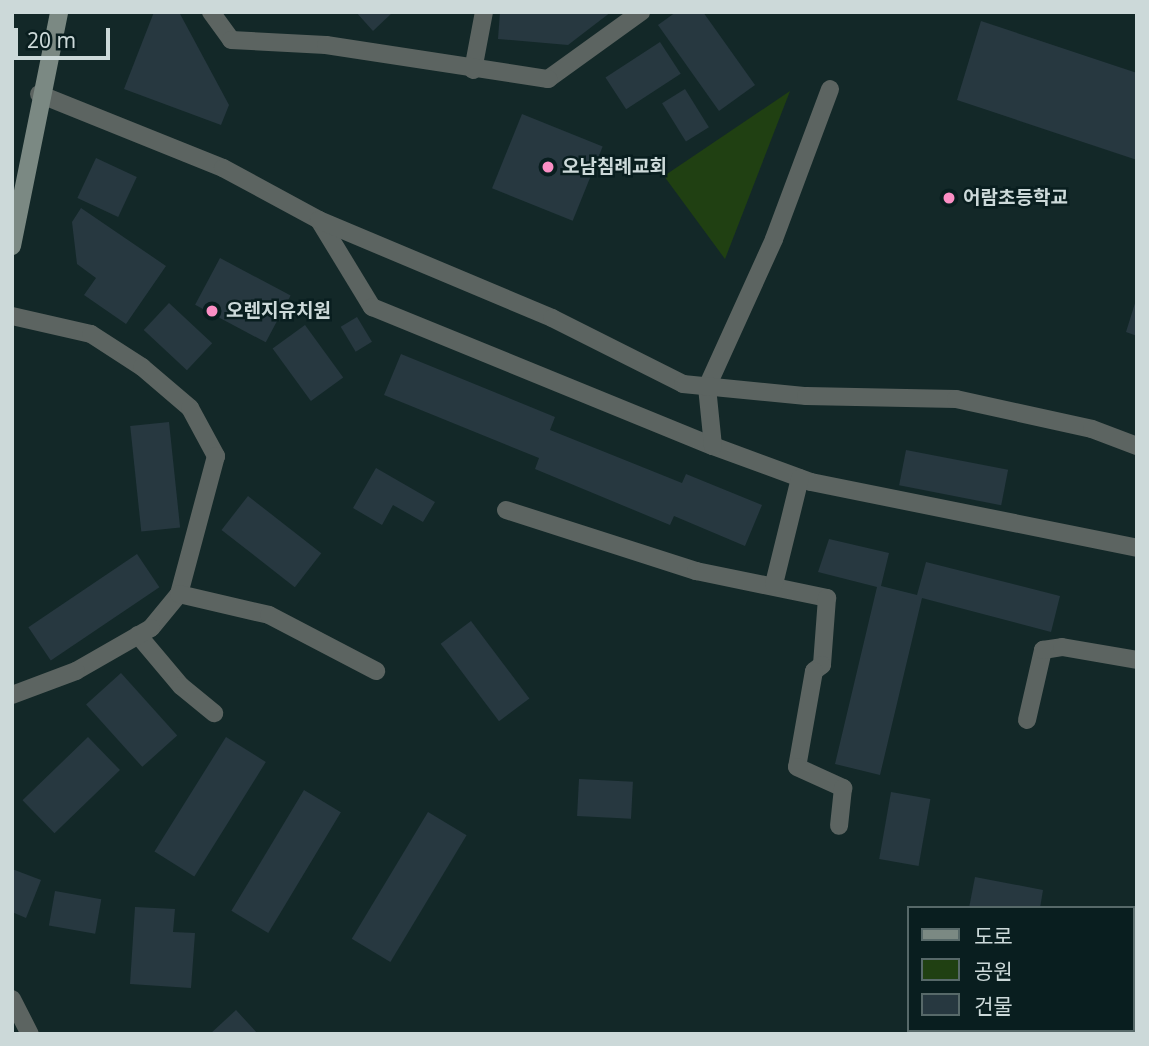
<!DOCTYPE html>
<meta charset="utf-8">
<style>
body{margin:0}
#map{position:relative;width:1149px;height:1046px;overflow:hidden;background:#132828;font-family:"Noto Sans","Noto Sans KR",sans-serif}
div>[style]{position:absolute}
[style*='--x']{left:calc(var(--x)*1px);top:calc(var(--y)*1px);width:calc(var(--w)*1px);rotate:calc(var(--a)*1deg)}
.green>*{inset:0;background:#204012}
.building>*{inset:0;background:#273840;transform-origin:0 0}
.service>*{height:18px;margin:-9px;padding:0 9px;transform-origin:9px;border-radius:9px;background:#5c6461}
.minor>*{height:18px;margin:-9px;padding:0 9px;transform-origin:9px;border-radius:9px;background:#5c6461}
.secondary>*{height:18px;margin:-9px;padding:0 9px;transform-origin:9px;border-radius:9px;background:#7b8983}
.dots>*{width:19px;height:19px;translate:-50% -50%;box-sizing:border-box;border:4px solid #091e1f;border-radius:50%}
span{translate:-50% -50%;white-space:nowrap;text-align:center;line-height:1.15;-webkit-text-stroke:5px #091e1f;paint-order:stroke}
.poi-label{font-size:19px;color:#ccd9d9;font-weight:700}
.left{translate:0 -50%;text-align:left}
.frame{position:absolute;inset:0;border:14px solid #ccd9d9;pointer-events:none}
.legend{position:absolute;left:907px;top:906px;width:228px;height:126px;box-sizing:border-box;background:#091e1f;border:2px solid #576969;margin:0;padding:9px 12px;list-style:none;font-size:21px;color:#ccd9d9}
.legend li{display:flex;align-items:center;gap:14px;height:35px}
.legend b{width:35px;border:2px solid #576969}
.scale{position:absolute;left:14px;top:28px;width:96px;height:32px;box-sizing:border-box;border:4px solid #ccd9d9;border-top:0;padding-left:9px;font-size:21px;line-height:24px;white-space:nowrap;color:#ccd9d9;-webkit-text-stroke:5px #091e1f;paint-order:stroke}
</style>
<div id="map">
<div class="green">
<div style="clip-path:polygon(790px 91px,725px 259px,664px 176px)"></div>
</div>
<div class="building">
<div style="clip-path:polygon(154px 12px,179px 12px,229px 105px,221px 125px,124px 89px)"></div>
<div style="clip-path:polygon(356px 12px,393px 12px,373px 31px)"></div>
<div style="clip-path:polygon(500px 12px,611px 12px,568px 45px,498px 39px)"></div>
<div style="clip-path:polygon(676px 12px,703px 12px,755px 85px,719px 111px,658px 25px)"></div>
<div style="clip-path:polygon(981px 21px,1137px 73px,1137px 160px,957px 100px)"></div>
<div style="left:660px;top:42px;width:38px;height:65px;rotate:57deg"></div>
<div style="left:685px;top:89px;width:45px;height:27px;rotate:58deg"></div>
<div style="left:522px;top:114px;width:87px;height:80px;rotate:22deg"></div>
<div style="left:96px;top:158px;width:45px;height:44px;rotate:25deg"></div>
<div style="clip-path:polygon(81px 208px,166px 266px,126px 324px,84px 295px,96px 278px,77px 264px,72px 222px)"></div>
<div style="left:220px;top:258px;width:80px;height:53px;rotate:28deg"></div>
<div style="clip-path:polygon(1136px 300px,1137px 300px,1137px 336px,1126px 332px)"></div>
<div style="left:169px;top:303px;width:59px;height:37px;rotate:43deg"></div>
<div style="left:357px;top:317px;width:29px;height:19px;rotate:59deg"></div>
<div style="left:305px;top:325px;width:65px;height:40px;rotate:54deg"></div>
<div style="clip-path:polygon(401px 354px,555px 417px,550px 430px,682px 483px,686px 474px,762px 505px,745px 546px,674px 516px,670px 525px,535px 469px,539px 458px,384px 395px)"></div>
<div style="left:169px;top:422px;width:106px;height:39px;rotate:84deg"></div>
<div style="left:906px;top:450px;width:104px;height:36px;rotate:11deg"></div>
<div style="clip-path:polygon(376px 468px,435px 502px,423px 522px,393px 505px,382px 525px,353px 508px)"></div>
<div style="left:248px;top:496px;width:93px;height:43px;rotate:38deg"></div>
<div style="clip-path:polygon(829px 539px,889px 553px,881px 586px,917px 595px,926px 562px,1060px 596px,1051px 632px,922px 598px,880px 775px,835px 764px,877px 587px,818px 572px)"></div>
<div style="left:137px;top:554px;width:40px;height:131px;rotate:56deg"></div>
<div style="left:471px;top:621px;width:97px;height:38px;rotate:53deg"></div>
<div style="left:121px;top:673px;width:84px;height:47px;rotate:48deg"></div>
<div style="left:88px;top:737px;width:46px;height:91px;rotate:46deg"></div>
<div style="left:226px;top:737px;width:47px;height:135px;rotate:32deg"></div>
<div style="left:579px;top:779px;width:54px;height:37px;rotate:3deg"></div>
<div style="left:304px;top:790px;width:43px;height:141px;rotate:31deg"></div>
<div style="left:891px;top:792px;width:40px;height:68px;rotate:10deg"></div>
<div style="left:428px;top:812px;width:45px;height:148px;rotate:31deg"></div>
<div style="clip-path:polygon(12px 869px,41px 880px,26px 918px,12px 912px)"></div>
<div style="clip-path:polygon(975px 877px,1043px 890px,1040px 908px,969px 908px)"></div>
<div style="left:55px;top:891px;width:47px;height:35px;rotate:10deg"></div>
<div style="clip-path:polygon(135px 907px,175px 909px,173px 932px,195px 933px,191px 988px,130px 984px)"></div>
<div style="left:1137px;top:911px;width:51px;height:5px;rotate:90deg"></div>
<div style="clip-path:polygon(236px 1010px,258px 1034px,210px 1034px)"></div>
</div>
<div class="service">
<div style="--x:473;--y:70;--w:59;--a:-79.3"></div>
<div style="--x:548;--y:79;--w:115;--a:-35.8"></div>
<div style="--x:319;--y:220;--w:102;--a:58.7"></div>
<div style="--x:372;--y:307;--w:368;--a:22.2"></div>
<div style="--x:713;--y:446;--w:104;--a:20.2"></div>
<div style="--x:811;--y:482;--w:333;--a:11.4"></div>
<div style="--x:713;--y:446;--w:59;--a:-95.8"></div>
<div style="--x:707;--y:387;--w:162;--a:-65.6"></div>
<div style="--x:774;--y:239;--w:160;--a:-69.5"></div>
<div style="--x:506;--y:510;--w:200;--a:17.8"></div>
<div style="--x:696;--y:571;--w:134;--a:11.6"></div>
<div style="--x:827;--y:598;--w:67;--a:94.3"></div>
<div style="--x:822;--y:665;--w:10;--a:143"></div>
<div style="--x:814;--y:671;--w:97;--a:100"></div>
<div style="--x:797;--y:767;--w:51;--a:24.5"></div>
<div style="--x:843;--y:788;--w:38;--a:96"></div>
<div style="--x:774;--y:584;--w:109;--a:-76.2"></div>
<div style="--x:138;--y:635;--w:67;--a:49.9"></div>
<div style="--x:181;--y:686;--w:43;--a:39.3"></div>
<div style="--x:1027;--y:720;--w:72;--a:-77.1"></div>
<div style="--x:1043;--y:650;--w:19;--a:-9"></div>
<div style="--x:1062;--y:647;--w:76;--a:9.8"></div>
</div>
<div class="minor">
<div style="--x:211;--y:12;--w:34;--a:54"></div>
<div style="--x:231;--y:40;--w:95;--a:3"></div>
<div style="--x:326;--y:45;--w:225;--a:8.7"></div>
<div style="--x:39;--y:94;--w:198;--a:21.9"></div>
<div style="--x:223;--y:168;--w:109;--a:28.4"></div>
<div style="--x:319;--y:220;--w:253;--a:22.8"></div>
<div style="--x:552;--y:318;--w:147;--a:26.7"></div>
<div style="--x:683;--y:384;--w:124;--a:5.6"></div>
<div style="--x:806;--y:396;--w:150;--a:1.1"></div>
<div style="--x:956;--y:399;--w:139;--a:12.4"></div>
<div style="--x:1092;--y:429;--w:48;--a:20.7"></div>
<div style="--x:12;--y:316;--w:81;--a:12.8"></div>
<div style="--x:91;--y:334;--w:61;--a:32.9"></div>
<div style="--x:142;--y:367;--w:63;--a:40.5"></div>
<div style="--x:190;--y:408;--w:55;--a:61.6"></div>
<div style="--x:216;--y:456;--w:143;--a:105"></div>
<div style="--x:179;--y:594;--w:44;--a:129.5"></div>
<div style="--x:151;--y:628;--w:86;--a:150.2"></div>
<div style="--x:76;--y:671;--w:68;--a:159.4"></div>
<div style="--x:179;--y:594;--w:92;--a:13.1"></div>
<div style="--x:269;--y:615;--w:121;--a:27.6"></div>
<div style="--x:12;--y:999;--w:39;--a:63"></div>
</div>
<div class="secondary">
<div style="--x:12;--y:246;--w:239;--a:-78.6"></div>
</div>
<div class="dots">
<div style="left:548px;top:167px;background:#fb8fc5"></div>
<div style="left:949px;top:198px;background:#fb8fc5"></div>
<div style="left:212px;top:311px;background:#fb8fc5"></div>
</div>
<div class="poi-label">
<span class="left" style="left:562px;top:167px">오남침례교회</span>
<span class="left" style="left:963px;top:198px">어람초등학교</span>
<span class="left" style="left:226px;top:311px">오렌지유치원</span>
</div>
<div class="frame"></div>
<ul class="legend">
<li><b style="height:9px;background:#7b8983"></b>도로</li>
<li><b style="height:19px;background:#204012"></b>공원</li>
<li><b style="height:19px;background:#273840"></b>건물</li>
</ul>
<div class="scale">20 m</div>
</div>
